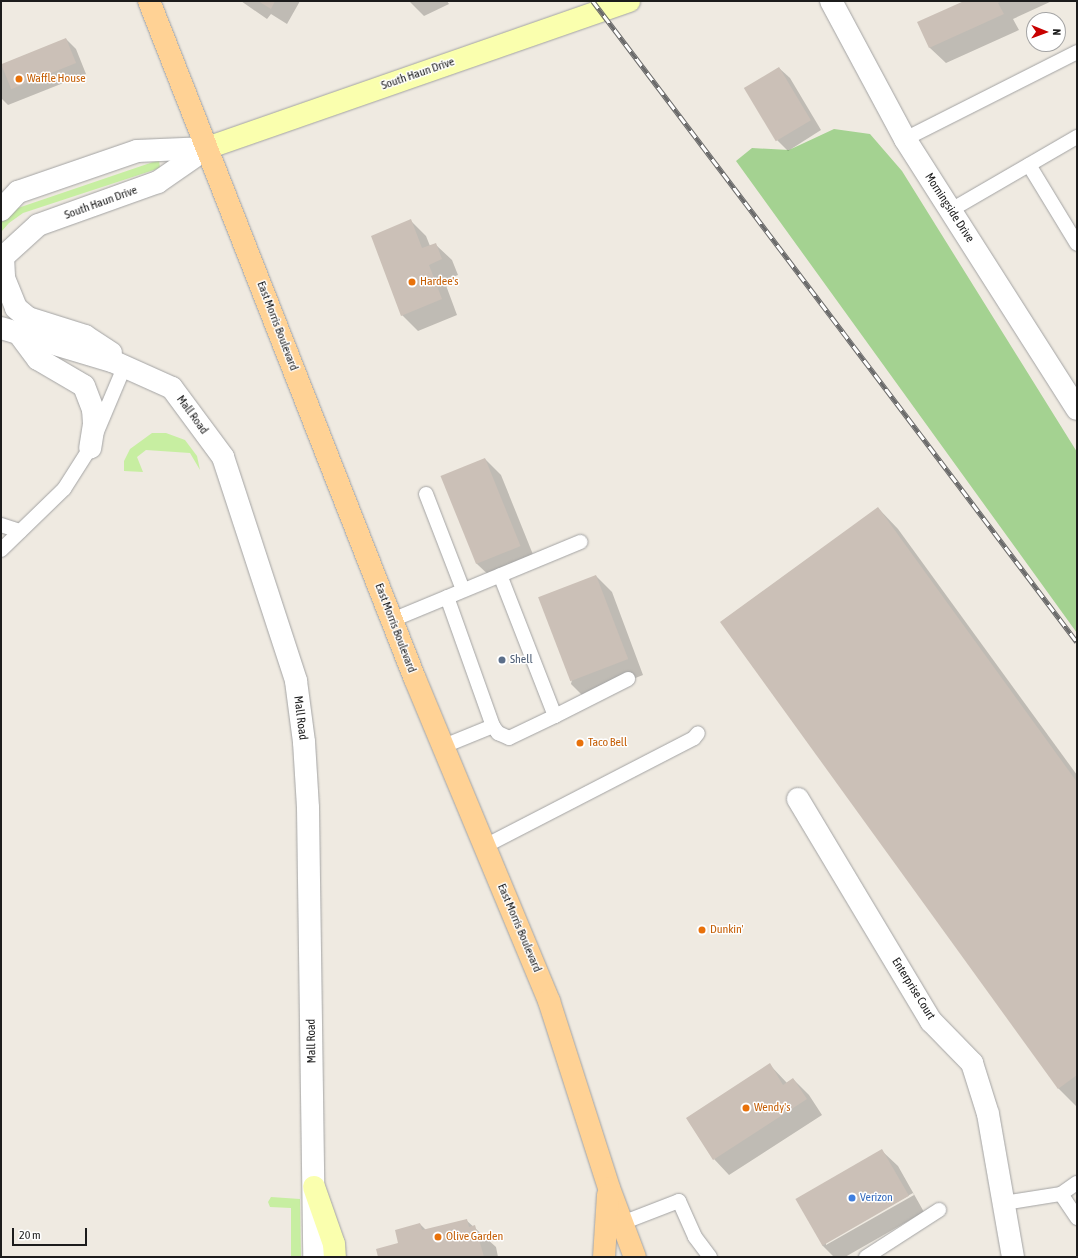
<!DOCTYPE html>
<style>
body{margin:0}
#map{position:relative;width:1078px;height:1258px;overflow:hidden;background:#efeae1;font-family:"Asap Condensed",sans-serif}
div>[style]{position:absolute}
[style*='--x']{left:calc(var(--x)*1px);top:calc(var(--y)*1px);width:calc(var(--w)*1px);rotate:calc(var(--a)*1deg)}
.grass>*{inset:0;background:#c7eea1}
.forest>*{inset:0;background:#a4d291}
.shadow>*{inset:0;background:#0003}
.building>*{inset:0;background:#cbc0b7;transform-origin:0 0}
.roads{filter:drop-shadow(0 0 1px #a3a3a3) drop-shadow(0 0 1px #a3a3a3)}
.lane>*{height:14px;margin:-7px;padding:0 7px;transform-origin:7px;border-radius:7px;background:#fff}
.street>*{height:22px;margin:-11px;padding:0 11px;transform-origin:11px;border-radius:11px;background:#fff}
.secondary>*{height:22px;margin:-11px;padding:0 11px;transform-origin:11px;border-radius:11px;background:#faffae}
.primary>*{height:22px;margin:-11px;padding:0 11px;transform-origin:11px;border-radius:11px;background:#ffd295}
.rail>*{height:4.5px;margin-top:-2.25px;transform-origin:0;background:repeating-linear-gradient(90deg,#fff 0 9px,#6a6a6a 0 18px);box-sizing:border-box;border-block:1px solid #6a6a6a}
.dots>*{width:11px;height:11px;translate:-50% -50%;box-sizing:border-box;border:2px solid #fff;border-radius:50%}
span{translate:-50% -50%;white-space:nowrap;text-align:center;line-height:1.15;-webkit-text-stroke:3px #fff;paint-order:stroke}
.street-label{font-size:12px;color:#1c1c1c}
.food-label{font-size:12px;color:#c56008}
.left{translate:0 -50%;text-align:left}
.service-label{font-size:12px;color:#4e5e75}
.shop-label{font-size:12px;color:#366cbe}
.frame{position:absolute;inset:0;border:2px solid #1c1c1c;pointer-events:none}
.north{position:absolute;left:1026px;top:12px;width:40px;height:40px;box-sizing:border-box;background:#fff;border:1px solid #a4a4a4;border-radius:50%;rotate:91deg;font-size:11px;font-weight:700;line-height:16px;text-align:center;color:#1c1c1c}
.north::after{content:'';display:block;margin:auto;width:14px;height:18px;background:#c80100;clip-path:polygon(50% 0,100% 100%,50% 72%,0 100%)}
.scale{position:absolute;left:12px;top:1228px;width:75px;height:18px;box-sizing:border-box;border:2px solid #1c1c1c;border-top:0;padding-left:5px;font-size:12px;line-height:14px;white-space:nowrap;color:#1c1c1c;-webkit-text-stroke:3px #fff;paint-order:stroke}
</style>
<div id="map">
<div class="grass">
<div style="clip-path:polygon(159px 160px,160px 168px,23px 213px,9px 223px,1px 232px,1px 223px,15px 209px)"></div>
<div style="clip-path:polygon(152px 433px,166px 433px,185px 440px,197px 456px,200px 470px,190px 453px,146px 450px,137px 457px,143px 472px,124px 471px,124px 461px,130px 449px)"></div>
<div style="clip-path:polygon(271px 1197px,300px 1199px,301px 1257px,291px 1257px,291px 1208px,270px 1207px,268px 1202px)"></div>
</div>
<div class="forest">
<div style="clip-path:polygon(834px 129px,870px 134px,902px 171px,1077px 452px,1077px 633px,736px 161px,752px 148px,789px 150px)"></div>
</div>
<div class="shadow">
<div style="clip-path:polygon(241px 1px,300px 1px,287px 24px,271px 14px,267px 19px)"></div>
<div style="clip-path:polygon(409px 1px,447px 1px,449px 4px,424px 16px)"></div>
<div style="clip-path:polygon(967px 1px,1052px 1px,1013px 19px,1019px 30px,946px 63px,930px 48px,919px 23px)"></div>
<div style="clip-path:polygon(66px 39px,76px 49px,86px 74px,8px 105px,1px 98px,1px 65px)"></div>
<div style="clip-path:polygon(779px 68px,790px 78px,821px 130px,788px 151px,777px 140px,746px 89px)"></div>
<div style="clip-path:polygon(411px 221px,426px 236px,430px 246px,436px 245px,452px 260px,458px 275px,444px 280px,457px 315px,418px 331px,402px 315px)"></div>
<div style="clip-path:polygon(485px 459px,501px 475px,536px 562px,493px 579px,477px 564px)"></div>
<div style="clip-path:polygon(878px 508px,898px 529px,1077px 775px,1077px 1107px,1059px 1089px,721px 622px)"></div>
<div style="clip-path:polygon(596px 576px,612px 592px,643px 675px,602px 691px,587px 700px,571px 684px)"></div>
<div style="clip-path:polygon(770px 1065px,787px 1083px,793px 1079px,809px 1095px,822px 1115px,729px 1175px,714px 1159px)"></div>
<div style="clip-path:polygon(evenodd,882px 1151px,898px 1166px,924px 1212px,845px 1257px,834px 1257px,822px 1245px,882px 1151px,913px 1193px,914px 1195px,826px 1245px,826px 1242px,913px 1193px)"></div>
<div style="clip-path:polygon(466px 1220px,496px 1247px,498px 1257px,379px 1257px,400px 1244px,420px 1224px,426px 1230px)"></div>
</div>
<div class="building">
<div style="clip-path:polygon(258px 1px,275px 1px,271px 9px)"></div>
<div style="clip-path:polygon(964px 1px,1002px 1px,998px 3px,1004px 14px,929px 48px,917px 22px)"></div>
<div style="left:66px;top:38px;width:27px;height:70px;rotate:68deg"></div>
<div style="left:779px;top:67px;width:62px;height:41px;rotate:59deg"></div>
<div style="clip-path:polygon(411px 219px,422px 248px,436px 243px,442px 259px,429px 265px,442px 299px,401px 316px,371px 236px)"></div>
<div style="left:485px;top:458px;width:95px;height:48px;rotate:68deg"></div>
<div style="clip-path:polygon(878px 507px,1077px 782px,1077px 1075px,1058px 1089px,720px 622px)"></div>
<div style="left:596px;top:575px;width:90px;height:62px;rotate:69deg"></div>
<div style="clip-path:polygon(770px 1063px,783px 1085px,793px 1078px,807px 1099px,713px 1160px,686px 1118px)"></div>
<div style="left:882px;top:1149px;width:54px;height:100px;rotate:60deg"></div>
<div style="clip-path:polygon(467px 1219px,469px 1227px,475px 1225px,484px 1257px,378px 1257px,376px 1249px,398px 1243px,395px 1230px,420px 1223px,422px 1230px)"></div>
</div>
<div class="roads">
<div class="lane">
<div style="--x:905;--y:139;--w:193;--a:-26.8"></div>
<div style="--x:1029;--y:165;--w:92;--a:58.7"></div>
<div style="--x:951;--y:210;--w:146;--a:-30.1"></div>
<div style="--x:426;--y:494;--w:103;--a:68.9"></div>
<div style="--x:1;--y:525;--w:20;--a:18"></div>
<div style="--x:1;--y:550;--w:88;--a:-44.1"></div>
<div style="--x:64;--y:489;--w:49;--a:-57.6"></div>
<div style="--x:90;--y:448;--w:90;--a:-67.1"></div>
<div style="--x:447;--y:597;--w:137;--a:70.4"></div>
<div style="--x:392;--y:620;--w:204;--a:-22.5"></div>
<div style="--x:555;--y:716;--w:82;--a:-26.9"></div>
<div style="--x:444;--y:746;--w:53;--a:-22.2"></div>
<div style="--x:493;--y:726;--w:9;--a:54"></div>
<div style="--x:498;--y:733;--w:12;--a:24"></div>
<div style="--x:509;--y:738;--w:51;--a:-25.6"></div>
<div style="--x:555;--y:716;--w:151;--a:-111.3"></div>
<div style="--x:485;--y:846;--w:235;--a:-27.3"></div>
<div style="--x:694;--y:738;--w:6;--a:-51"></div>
<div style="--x:1061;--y:1194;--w:19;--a:-35"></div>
<div style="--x:1004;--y:1203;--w:58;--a:-9"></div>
<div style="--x:1061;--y:1194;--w:29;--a:56"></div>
<div style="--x:622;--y:1223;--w:61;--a:-21.1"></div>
<div style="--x:679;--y:1201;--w:39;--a:66"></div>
<div style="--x:695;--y:1237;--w:25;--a:53"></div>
<div style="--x:866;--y:1257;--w:87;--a:-32.8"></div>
</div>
<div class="street">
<div style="--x:831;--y:1;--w:157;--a:61.8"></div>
<div style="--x:905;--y:139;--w:320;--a:57.5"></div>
<div style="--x:1;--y:210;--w:25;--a:-47"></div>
<div style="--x:18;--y:192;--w:126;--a:-19"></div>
<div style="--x:137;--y:151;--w:70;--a:-2.5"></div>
<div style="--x:3;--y:257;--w:21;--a:87"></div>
<div style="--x:4;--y:278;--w:32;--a:68"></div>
<div style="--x:16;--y:308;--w:16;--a:40"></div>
<div style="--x:28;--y:318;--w:60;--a:17.5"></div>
<div style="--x:85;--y:336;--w:31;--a:33"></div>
<div style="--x:1;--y:264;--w:7;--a:-74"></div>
<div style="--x:3;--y:257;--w:47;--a:-42.4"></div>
<div style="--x:38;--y:225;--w:127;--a:-19.7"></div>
<div style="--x:158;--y:182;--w:60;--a:-34.8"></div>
<div style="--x:1;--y:328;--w:116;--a:16.6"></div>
<div style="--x:112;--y:361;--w:66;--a:24.2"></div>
<div style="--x:172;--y:388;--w:86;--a:53.5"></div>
<div style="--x:223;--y:457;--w:236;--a:71.9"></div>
<div style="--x:296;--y:681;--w:62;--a:82.5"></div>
<div style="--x:304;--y:742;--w:66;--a:86.5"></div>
<div style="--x:308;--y:808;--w:449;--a:89.2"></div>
<div style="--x:19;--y:334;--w:31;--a:53"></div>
<div style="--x:38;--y:359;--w:53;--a:30.4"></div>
<div style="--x:84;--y:386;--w:25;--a:69"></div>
<div style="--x:93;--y:409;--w:15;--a:86"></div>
<div style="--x:94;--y:424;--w:24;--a:99"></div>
<div style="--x:798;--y:799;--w:259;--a:59.1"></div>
<div style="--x:931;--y:1021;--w:59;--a:45.7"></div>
<div style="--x:972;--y:1063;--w:53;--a:72.6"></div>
<div style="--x:988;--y:1114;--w:145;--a:80.1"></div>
</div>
<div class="secondary">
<div style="--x:207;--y:148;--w:447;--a:-19.2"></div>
<div style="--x:314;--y:1187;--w:60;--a:70.7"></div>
<div style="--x:334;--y:1244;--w:13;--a:86"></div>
</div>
<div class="primary">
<div style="--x:149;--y:1;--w:728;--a:68.58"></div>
<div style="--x:415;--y:679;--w:349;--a:67.4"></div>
<div style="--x:549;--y:1001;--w:196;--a:72.2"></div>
<div style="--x:609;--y:1188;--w:74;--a:69.4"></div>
<div style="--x:604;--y:1257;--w:62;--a:-86.3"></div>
</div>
</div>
<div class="rail">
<div style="--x:593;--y:1;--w:803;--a:52.94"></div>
</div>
<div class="dots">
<div style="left:19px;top:79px;background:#e8710a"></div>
<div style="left:412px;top:282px;background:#e8710a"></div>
<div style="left:502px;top:660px;background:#5c6f8a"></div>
<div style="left:580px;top:743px;background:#e8710a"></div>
<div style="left:702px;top:930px;background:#e8710a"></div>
<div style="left:746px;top:1108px;background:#e8710a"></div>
<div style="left:852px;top:1198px;background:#3f7fe0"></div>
<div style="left:438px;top:1237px;background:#e8710a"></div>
</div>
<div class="street-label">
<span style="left:418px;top:74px;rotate:-19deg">South Haun Drive</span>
<span style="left:101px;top:203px;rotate:-20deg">South Haun Drive</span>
<span style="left:949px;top:208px;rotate:57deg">Morningside Drive</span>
<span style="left:277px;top:326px;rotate:69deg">East Morris Boulevard</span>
<span style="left:192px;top:415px;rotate:54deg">Mall Road</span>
<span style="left:395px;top:628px;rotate:69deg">East Morris Boulevard</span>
<span style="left:300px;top:718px;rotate:83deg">Mall Road</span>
<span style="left:519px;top:928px;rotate:67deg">East Morris Boulevard</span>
<span style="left:913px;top:989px;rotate:58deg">Enterprise Court</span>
<span style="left:312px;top:1041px;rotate:-91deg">Mall Road</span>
</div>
<div class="food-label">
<span class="left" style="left:27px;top:79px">Waffle House</span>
<span class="left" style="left:420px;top:282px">Hardee's</span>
<span class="left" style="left:588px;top:743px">Taco Bell</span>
<span class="left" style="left:710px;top:930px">Dunkin'</span>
<span class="left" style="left:754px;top:1108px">Wendy's</span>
<span class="left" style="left:446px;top:1237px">Olive Garden</span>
</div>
<div class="service-label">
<span class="left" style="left:510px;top:660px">Shell</span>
</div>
<div class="shop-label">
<span class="left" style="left:860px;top:1198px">Verizon</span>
</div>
<div class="frame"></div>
<div class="north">N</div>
<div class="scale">20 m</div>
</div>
